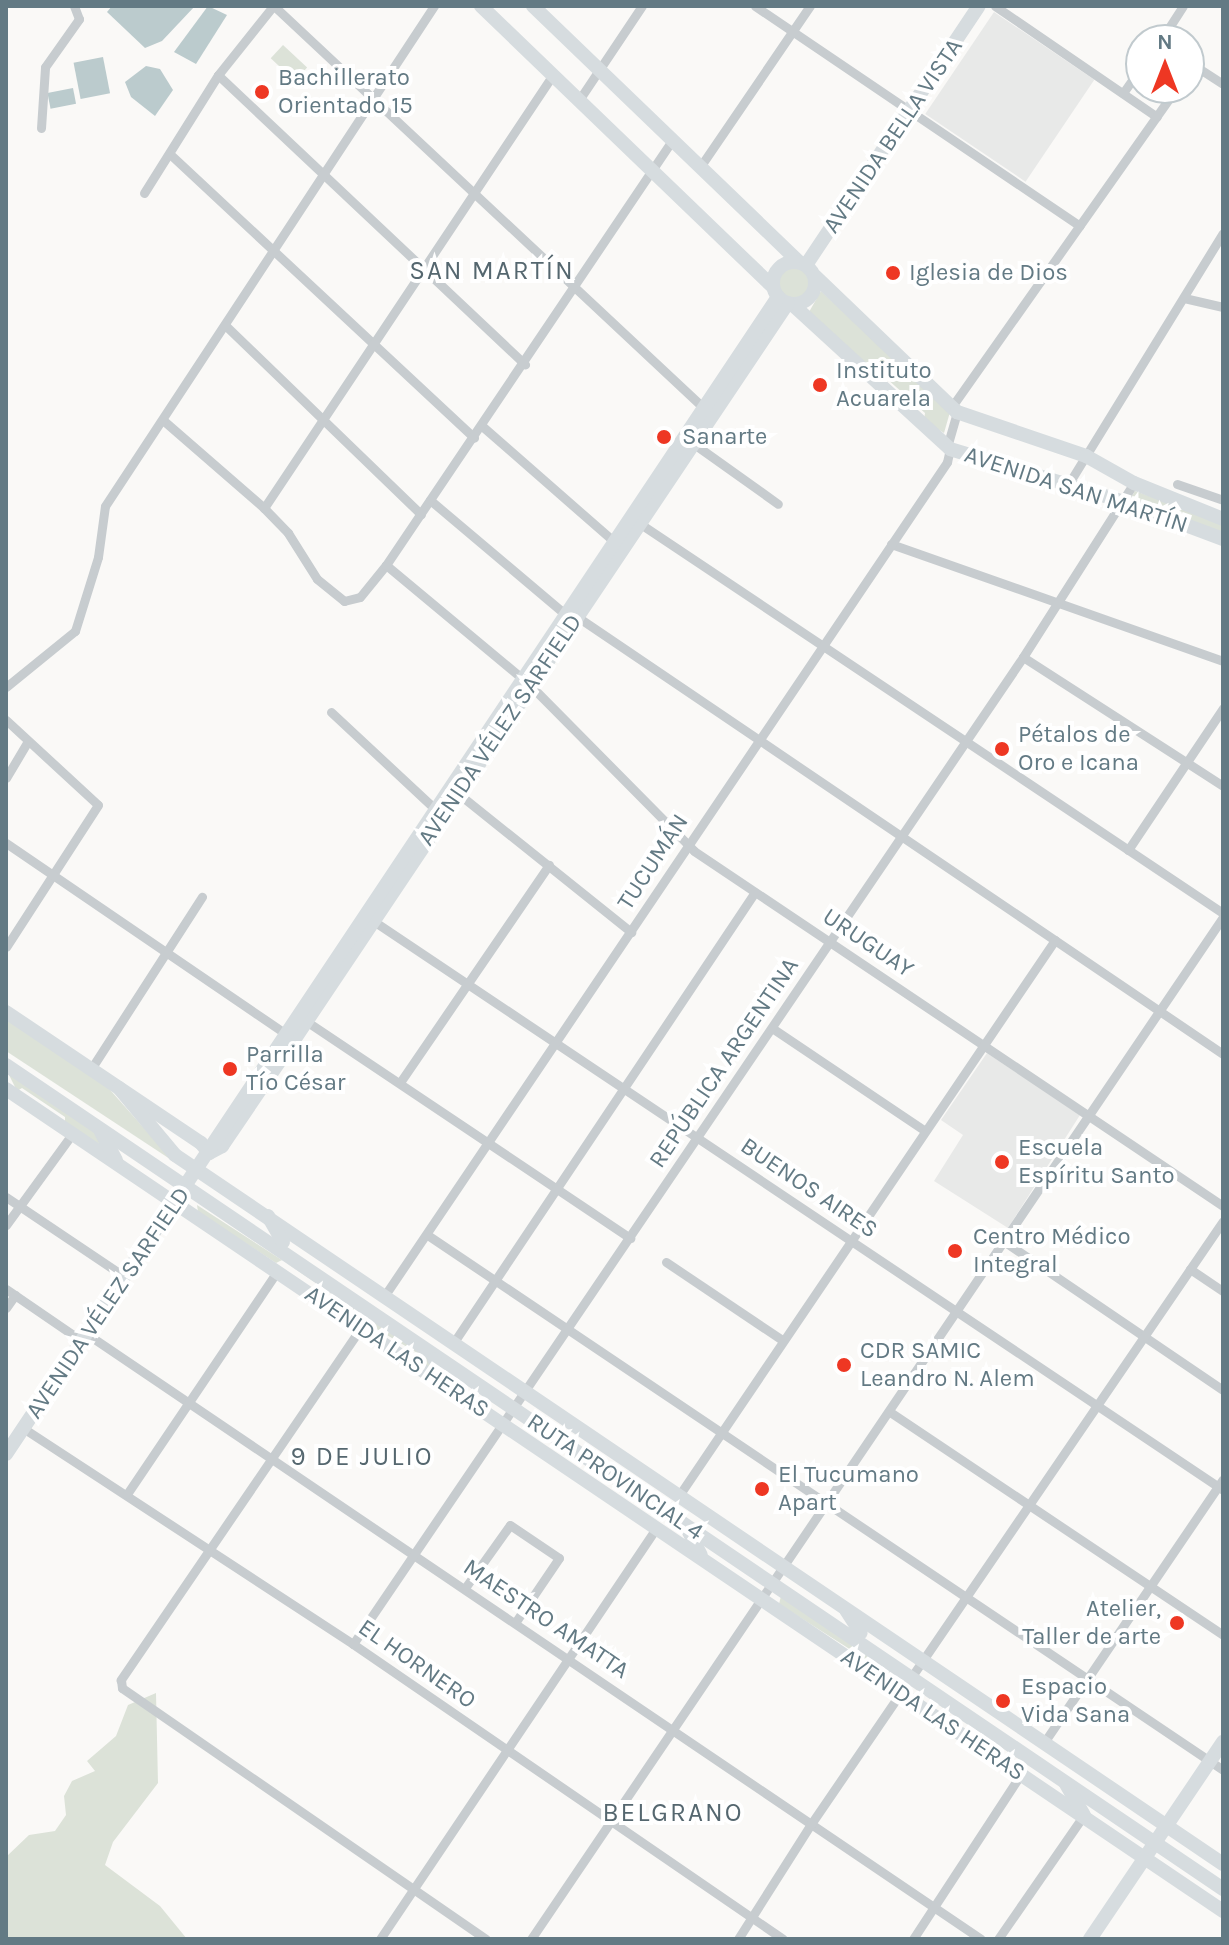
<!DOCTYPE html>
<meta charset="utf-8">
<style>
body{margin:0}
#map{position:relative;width:1229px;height:1945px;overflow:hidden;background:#faf9f7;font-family:Karla,sans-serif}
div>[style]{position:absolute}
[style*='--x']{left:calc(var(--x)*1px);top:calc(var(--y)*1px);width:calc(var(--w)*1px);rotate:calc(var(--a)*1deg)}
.built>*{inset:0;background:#e8e9e8;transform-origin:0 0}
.green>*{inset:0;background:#dce2d8;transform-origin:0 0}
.round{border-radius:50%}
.water>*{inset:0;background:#bbcbcd;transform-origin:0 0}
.street>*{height:9px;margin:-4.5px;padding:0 4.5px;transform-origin:4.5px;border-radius:4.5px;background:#c7cccf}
.secondary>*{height:14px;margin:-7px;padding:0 7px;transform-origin:7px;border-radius:7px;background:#d6dcdf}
.secondary>.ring{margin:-7px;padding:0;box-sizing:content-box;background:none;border:14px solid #d6dcdf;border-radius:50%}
.primary>*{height:14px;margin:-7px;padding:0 7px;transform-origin:7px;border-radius:7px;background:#d6dcdf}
.dots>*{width:22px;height:22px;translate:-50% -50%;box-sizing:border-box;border:4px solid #fff;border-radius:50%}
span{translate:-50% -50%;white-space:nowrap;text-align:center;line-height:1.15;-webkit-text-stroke:8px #fff;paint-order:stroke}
.poi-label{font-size:24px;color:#637a84}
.left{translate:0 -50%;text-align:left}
.right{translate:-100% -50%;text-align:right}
.street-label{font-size:24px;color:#637a84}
.neighbourhood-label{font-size:26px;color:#55676f;letter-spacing:2px}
.frame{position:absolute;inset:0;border:8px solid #637a84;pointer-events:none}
.north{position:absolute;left:1125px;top:24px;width:80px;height:80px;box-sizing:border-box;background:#fff;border:2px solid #c1cace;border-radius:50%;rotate:0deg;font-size:22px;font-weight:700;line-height:32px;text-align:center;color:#637a84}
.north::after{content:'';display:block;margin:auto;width:28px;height:36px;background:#ee3723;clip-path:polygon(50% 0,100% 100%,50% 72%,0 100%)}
</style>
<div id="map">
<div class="built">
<div style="left:994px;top:12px;width:121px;height:123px;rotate:34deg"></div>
<div style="clip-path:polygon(987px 1053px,1080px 1115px,1008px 1228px,934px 1181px,963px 1135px,941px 1120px)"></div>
</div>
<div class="green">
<div style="left:283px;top:45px;width:33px;height:18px;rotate:43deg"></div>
<div class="round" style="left:779px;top:267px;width:32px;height:32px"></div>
<div style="clip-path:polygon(821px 291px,950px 412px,944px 433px,924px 420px,925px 413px,885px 377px,873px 375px,809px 312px)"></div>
<div style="clip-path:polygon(1135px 491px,1223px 522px,1223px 534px,1128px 502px)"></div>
<div style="clip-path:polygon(6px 1017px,104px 1083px,173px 1161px,6px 1051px)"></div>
<div style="clip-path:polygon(6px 1069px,96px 1129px,107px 1149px,65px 1124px,65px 1117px,22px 1088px,17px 1091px)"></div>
<div style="clip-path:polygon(197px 1205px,427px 1354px,436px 1371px,426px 1365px,424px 1357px,353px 1315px,353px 1308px,282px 1260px,276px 1263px,198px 1212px)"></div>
<div style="clip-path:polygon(781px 1596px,896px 1676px,895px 1678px,884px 1676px,884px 1671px,779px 1604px)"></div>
<div style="clip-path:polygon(156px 1693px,158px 1783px,113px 1842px,105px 1865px,160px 1906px,187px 1939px,6px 1939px,6px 1857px,29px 1835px,55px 1831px,66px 1815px,64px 1796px,72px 1781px,95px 1771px,87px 1761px,116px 1736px,128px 1705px)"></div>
</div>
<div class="water">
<div style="clip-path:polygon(112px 6px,195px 6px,162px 41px,145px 48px,107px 12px)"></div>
<div style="clip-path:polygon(208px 6px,227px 15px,196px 64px,174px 52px)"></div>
<div style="left:103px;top:57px;width:37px;height:30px;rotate:79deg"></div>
<div style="clip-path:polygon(146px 66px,160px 69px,173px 90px,155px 116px,131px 97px,125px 82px)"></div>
<div style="left:73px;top:88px;width:16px;height:26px;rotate:79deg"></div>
</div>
<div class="street">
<div style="--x:274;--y:6;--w:593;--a:43.09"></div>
<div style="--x:755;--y:6;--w:392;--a:34.1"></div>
<div style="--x:995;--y:6;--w:196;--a:34.4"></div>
<div style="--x:1161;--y:40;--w:40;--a:-57.1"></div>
<div style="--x:1189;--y:62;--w:40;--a:32.9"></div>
<div style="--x:218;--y:75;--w:422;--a:43.3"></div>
<div style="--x:1123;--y:93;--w:32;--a:-55"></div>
<div style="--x:579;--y:100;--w:113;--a:-56.2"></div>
<div style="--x:41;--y:128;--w:61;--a:-86.2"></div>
<div style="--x:45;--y:67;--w:59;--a:-54.7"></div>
<div style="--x:79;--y:19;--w:14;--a:-111"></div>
<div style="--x:172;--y:156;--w:413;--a:43"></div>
<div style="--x:700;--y:167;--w:195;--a:-55.7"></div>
<div style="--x:144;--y:193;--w:139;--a:-57.9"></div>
<div style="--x:218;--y:75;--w:88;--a:-51.4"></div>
<div style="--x:1184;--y:298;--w:40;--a:13"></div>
<div style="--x:226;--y:326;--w:271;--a:44"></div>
<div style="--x:953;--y:405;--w:388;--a:-54.8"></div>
<div style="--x:164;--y:421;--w:133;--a:41"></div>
<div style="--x:264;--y:508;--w:35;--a:46"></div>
<div style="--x:288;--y:533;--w:54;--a:57.8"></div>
<div style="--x:317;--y:579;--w:35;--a:39"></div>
<div style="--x:344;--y:601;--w:16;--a:-14"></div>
<div style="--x:360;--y:597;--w:41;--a:-50.9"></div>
<div style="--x:386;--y:565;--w:187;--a:39.8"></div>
<div style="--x:530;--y:685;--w:233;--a:45.3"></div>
<div style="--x:694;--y:851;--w:637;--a:33.86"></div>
<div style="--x:482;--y:426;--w:181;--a:41.2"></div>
<div style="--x:694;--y:444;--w:103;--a:35.5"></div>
<div style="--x:947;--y:447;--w:36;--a:-74"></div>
<div style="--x:1177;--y:484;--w:49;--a:19.2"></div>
<div style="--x:1066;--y:488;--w:299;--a:-58.4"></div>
<div style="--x:430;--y:500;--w:177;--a:40.2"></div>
<div style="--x:565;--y:614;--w:18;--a:19"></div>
<div style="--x:582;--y:620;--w:774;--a:34.1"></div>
<div style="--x:264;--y:508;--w:519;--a:-56.31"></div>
<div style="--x:639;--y:523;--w:702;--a:33.74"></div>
<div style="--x:891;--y:544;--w:352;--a:19.4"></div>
<div style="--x:386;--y:565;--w:514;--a:-56.03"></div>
<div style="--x:1023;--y:657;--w:238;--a:32.8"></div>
<div style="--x:6;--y:687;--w:89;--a:-39.1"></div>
<div style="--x:75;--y:631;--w:77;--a:-72.7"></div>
<div style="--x:98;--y:557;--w:51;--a:-82.2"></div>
<div style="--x:105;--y:506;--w:599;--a:-56.66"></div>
<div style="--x:331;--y:712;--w:145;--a:43"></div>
<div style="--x:6;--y:720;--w:125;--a:42.7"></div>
<div style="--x:98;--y:805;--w:169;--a:122.9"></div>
<div style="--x:6;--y:778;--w:43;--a:-59.3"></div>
<div style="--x:455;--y:791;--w:226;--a:38.7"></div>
<div style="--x:6;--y:843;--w:344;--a:34.3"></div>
<div style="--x:1128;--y:850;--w:171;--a:-56.2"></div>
<div style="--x:372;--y:920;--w:1024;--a:33.81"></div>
<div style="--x:303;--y:1019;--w:394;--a:33.8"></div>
<div style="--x:772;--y:1028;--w:184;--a:33.9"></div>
<div style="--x:91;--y:1069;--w:205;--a:-57.2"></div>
<div style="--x:401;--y:1081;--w:262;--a:-55.6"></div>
<div style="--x:6;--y:1197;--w:143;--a:33.9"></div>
<div style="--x:6;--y:1225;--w:112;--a:-54"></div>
<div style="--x:429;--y:1236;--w:957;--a:33.92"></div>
<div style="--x:1005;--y:1242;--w:263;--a:34.2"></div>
<div style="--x:666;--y:1262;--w:140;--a:33.9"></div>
<div style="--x:1190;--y:1269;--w:40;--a:34"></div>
<div style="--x:6;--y:1289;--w:92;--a:34.4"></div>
<div style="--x:385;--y:1295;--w:1005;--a:-55.99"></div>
<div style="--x:947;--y:462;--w:13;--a:-77"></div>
<div style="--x:6;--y:1308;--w:16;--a:-55"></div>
<div style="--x:360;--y:1329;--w:425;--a:124.3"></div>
<div style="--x:121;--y:1680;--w:8;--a:83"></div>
<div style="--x:122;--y:1688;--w:442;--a:34.6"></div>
<div style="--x:87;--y:1334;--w:1079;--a:34.09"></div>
<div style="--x:454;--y:1342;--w:541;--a:-56.22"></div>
<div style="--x:890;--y:1412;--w:401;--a:33.8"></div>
<div style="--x:23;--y:1428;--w:394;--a:33.2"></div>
<div style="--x:353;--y:1644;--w:521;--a:34.45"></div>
<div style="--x:127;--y:1494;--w:268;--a:-56"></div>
<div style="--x:680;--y:1494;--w:669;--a:-55.91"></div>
<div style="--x:465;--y:1588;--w:77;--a:-54.5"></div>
<div style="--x:510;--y:1525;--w:59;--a:34"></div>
<div style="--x:559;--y:1558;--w:78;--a:124.1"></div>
<div style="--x:353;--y:1644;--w:1193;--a:-55.83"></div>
<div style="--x:1023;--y:657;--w:206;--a:-57.5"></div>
<div style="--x:1043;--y:1744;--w:320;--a:-55.8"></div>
<div style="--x:380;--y:1939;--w:495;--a:-56.1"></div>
<div style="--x:531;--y:1939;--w:1234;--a:-55.9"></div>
<div style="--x:738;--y:1939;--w:136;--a:-57.6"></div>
<div style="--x:811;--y:1824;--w:730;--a:-55.66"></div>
<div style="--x:913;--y:1939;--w:197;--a:-56.8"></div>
<div style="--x:998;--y:1939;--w:151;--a:-55.3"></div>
</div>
<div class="secondary">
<div style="--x:481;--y:6;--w:405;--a:43.9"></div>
<div style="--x:533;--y:6;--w:369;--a:43.9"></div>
<div class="ring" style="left:773px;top:262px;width:28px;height:28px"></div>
<div style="--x:806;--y:265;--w:311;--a:-56.3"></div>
<div style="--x:815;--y:276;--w:197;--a:43.8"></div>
<div style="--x:957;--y:412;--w:136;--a:18.8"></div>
<div style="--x:1086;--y:456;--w:55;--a:29.4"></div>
<div style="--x:1134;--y:483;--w:96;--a:22"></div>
<div style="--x:792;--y:304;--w:214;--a:42.5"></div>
<div style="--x:950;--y:449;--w:182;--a:16.9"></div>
<div style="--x:1124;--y:502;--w:106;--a:20.5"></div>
<div style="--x:6;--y:1012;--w:235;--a:33.9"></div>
<div style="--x:201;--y:1143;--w:13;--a:51"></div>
<div style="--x:119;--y:1088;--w:87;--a:50.1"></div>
<div style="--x:175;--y:1155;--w:1265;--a:34.08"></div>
<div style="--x:6;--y:1089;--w:1469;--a:34.04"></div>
<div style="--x:209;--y:1153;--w:15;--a:-28"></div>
<div style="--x:222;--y:1146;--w:128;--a:-55.8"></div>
<div style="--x:294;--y:1040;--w:887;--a:-56.17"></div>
<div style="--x:6;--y:1454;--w:1391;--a:-56.29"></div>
<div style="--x:1090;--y:1939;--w:238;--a:-56"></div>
</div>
<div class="primary">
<div style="--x:6;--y:1065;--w:1470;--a:34.1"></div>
<div style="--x:101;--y:1132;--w:32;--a:62"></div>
<div style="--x:268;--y:1216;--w:30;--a:60"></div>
<div style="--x:434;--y:1359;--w:30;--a:57"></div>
<div style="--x:687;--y:1528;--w:30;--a:63"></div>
<div style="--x:846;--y:1610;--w:27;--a:57"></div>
<div style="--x:1066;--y:1784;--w:36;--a:60"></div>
</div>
<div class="dots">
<div style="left:262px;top:92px;background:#ee3723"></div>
<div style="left:893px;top:273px;background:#ee3723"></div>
<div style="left:820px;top:385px;background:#ee3723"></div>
<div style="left:664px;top:437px;background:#ee3723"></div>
<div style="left:1002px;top:749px;background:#ee3723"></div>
<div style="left:230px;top:1069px;background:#ee3723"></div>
<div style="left:1002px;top:1162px;background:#ee3723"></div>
<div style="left:955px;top:1251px;background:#ee3723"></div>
<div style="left:844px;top:1365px;background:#ee3723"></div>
<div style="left:762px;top:1489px;background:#ee3723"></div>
<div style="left:1177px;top:1623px;background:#ee3723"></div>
<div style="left:1003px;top:1701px;background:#ee3723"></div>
</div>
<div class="poi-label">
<span class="left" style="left:278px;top:92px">Bachillerato<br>Orientado 15</span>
<span class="left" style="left:909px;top:273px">Iglesia de Dios</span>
<span class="left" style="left:836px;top:385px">Instituto<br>Acuarela</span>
<span class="left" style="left:682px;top:437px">Sanarte</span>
<span class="left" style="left:1018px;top:749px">Pétalos de<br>Oro e Icana</span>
<span class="left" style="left:246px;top:1069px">Parrilla<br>Tío César</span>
<span class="left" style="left:1018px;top:1162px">Escuela<br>Espíritu Santo</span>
<span class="left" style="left:973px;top:1251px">Centro Médico<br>Integral</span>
<span class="left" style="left:860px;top:1365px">CDR SAMIC<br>Leandro N. Alem</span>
<span class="left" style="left:778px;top:1489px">El Tucumano<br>Apart</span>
<span class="right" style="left:1161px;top:1623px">Atelier,<br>Taller de arte</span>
<span class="left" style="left:1021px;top:1701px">Espacio<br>Vida Sana</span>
</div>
<div class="street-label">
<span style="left:893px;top:136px;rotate:-56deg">AVENIDA BELLA VISTA</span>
<span style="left:1076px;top:490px;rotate:18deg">AVENIDA SAN MARTÍN</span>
<span style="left:500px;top:730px;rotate:-56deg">AVENIDA VÉLEZ SARFIELD</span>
<span style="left:653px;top:862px;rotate:-57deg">TUCUMÁN</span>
<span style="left:868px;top:943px;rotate:34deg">URUGUAY</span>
<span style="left:724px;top:1063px;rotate:-56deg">REPÚBLICA ARGENTINA</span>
<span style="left:809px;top:1188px;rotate:34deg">BUENOS AIRES</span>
<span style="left:108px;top:1303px;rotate:-56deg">AVENIDA VÉLEZ SARFIELD</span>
<span style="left:397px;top:1352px;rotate:34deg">AVENIDA LAS HERAS</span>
<span style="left:615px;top:1477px;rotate:34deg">RUTA PROVINCIAL 4</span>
<span style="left:546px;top:1619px;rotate:34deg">MAESTRO AMATTA</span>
<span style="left:417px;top:1664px;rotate:35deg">EL HORNERO</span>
<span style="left:933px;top:1715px;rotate:34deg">AVENIDA LAS HERAS</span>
</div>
<div class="neighbourhood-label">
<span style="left:492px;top:271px">SAN MARTÍN</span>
<span style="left:362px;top:1457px">9 DE JULIO</span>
<span style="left:673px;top:1813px">BELGRANO</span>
</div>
<div class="frame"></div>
<div class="north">N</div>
</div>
